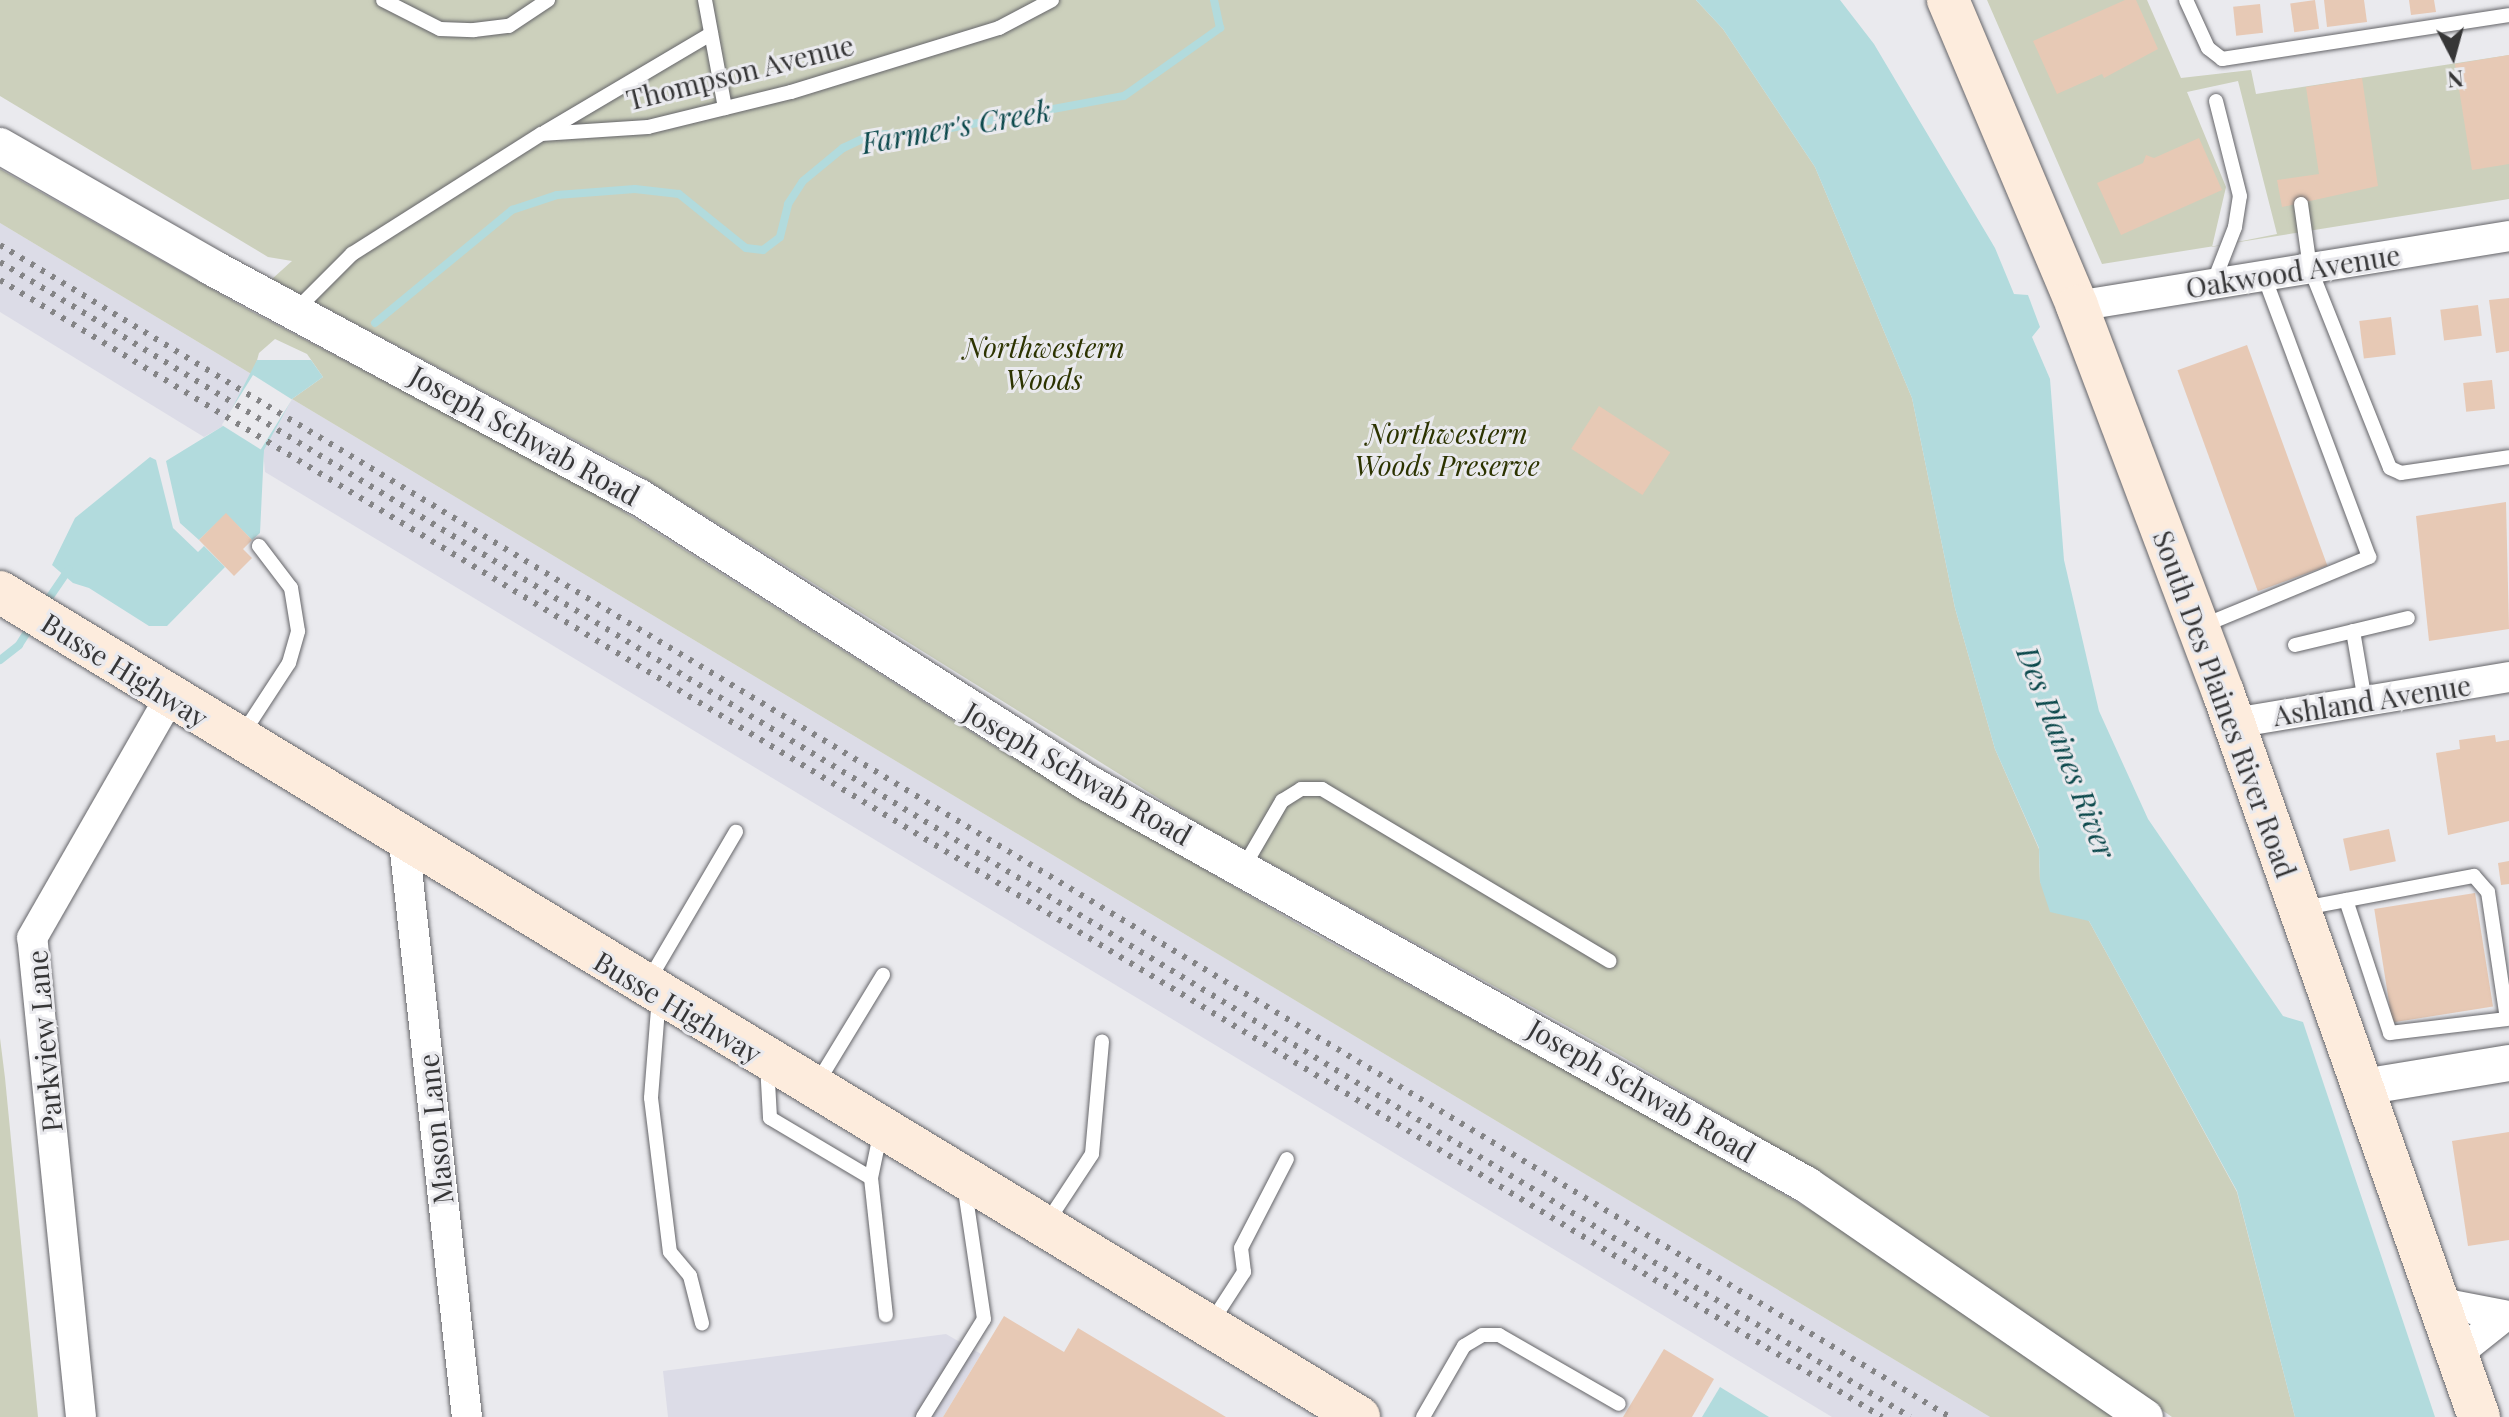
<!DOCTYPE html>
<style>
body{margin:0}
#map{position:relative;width:2509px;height:1417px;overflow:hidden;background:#eaeaee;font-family:"Playfair Display",serif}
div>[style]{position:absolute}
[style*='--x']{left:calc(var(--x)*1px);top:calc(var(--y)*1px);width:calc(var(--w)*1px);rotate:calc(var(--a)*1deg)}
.built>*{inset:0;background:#dcdce7}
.green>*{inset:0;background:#ccd0bc}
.water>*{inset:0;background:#b2dbdd}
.pier>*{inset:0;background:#eaeaee;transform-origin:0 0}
.stream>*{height:8px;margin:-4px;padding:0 4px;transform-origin:4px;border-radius:4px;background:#b2dbdd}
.building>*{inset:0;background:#e7c9b5;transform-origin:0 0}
.roads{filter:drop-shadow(0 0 2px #656569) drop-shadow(0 0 2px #656569)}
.service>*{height:14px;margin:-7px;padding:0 7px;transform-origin:7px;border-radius:7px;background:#fff}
.minor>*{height:30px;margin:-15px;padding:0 15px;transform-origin:15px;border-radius:15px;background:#fff}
.tertiary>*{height:36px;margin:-18px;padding:0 18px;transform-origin:18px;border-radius:18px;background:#fff}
.secondary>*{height:42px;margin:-21px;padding:0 21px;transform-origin:21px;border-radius:21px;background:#fdecdd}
.rail>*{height:6px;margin-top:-3px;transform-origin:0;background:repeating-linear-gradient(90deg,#848486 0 4px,transparent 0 12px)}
span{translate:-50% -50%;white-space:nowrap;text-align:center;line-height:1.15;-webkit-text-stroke:6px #eaeaee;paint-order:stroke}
.street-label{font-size:28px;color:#363637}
.park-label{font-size:28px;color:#2c3300;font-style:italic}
.water-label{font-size:30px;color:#0c494c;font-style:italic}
.north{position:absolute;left:2413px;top:16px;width:80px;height:80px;-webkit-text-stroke:6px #eaeaee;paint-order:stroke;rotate:174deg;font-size:22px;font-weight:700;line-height:32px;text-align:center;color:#363637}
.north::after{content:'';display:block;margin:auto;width:28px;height:36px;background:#363637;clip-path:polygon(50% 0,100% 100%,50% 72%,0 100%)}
</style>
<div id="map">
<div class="built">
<div style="clip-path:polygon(0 223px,253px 375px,223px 426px,204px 437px,0 312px)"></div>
<div style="clip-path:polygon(292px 399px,1990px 1417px,1832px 1417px,265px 472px,263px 450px)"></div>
<div style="clip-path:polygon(946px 1334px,981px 1354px,943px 1417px,668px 1417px,663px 1371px)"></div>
</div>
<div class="green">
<div style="clip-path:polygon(0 0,1696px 0,1723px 29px,1815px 167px,1912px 398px,1955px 608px,1995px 749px,2039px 849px,2040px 882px,2089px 921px,2237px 1192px,2295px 1417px,2172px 1417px,1827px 1177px,1614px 1052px,1201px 825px,635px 472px,272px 279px,292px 261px,268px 257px,0 96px)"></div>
<div style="clip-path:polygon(evenodd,1987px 0,2147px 0,2181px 78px,2251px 70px,2256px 94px,2509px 55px,2509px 199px,2102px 264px,1987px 0,2238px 81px,2277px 234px,2212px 247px,2226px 187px,2187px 92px,2238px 81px)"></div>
<div style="clip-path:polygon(0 169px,247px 309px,588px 489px,992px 745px,1313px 933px,1638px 1110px,1859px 1238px,2118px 1417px,1990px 1417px,292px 399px,323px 377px,307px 354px,275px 339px,259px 353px,253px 375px,0 223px)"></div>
<div style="clip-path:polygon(0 1038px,5px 1078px,38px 1417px,0 1417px)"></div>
</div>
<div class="water">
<div style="clip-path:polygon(1696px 0,1840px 0,1874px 44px,1995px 248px,2014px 294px,2028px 295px,2040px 327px,2032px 337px,2050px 379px,2064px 560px,2099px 711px,2148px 819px,2283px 1016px,2303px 1022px,2435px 1417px,2295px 1417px,2237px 1191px,2089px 921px,2050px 912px,2040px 882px,2039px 848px,1995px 749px,1955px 608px,1912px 398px,1815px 167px,1723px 29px)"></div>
<div style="clip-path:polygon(257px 360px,311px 360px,323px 377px,292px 399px,264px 450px,260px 533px,252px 540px,226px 514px,199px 540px,180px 523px,166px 461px,223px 426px)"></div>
<div style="clip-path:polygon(150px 457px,156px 460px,173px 528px,198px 552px,204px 546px,225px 567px,167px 626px,149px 626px,89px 588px,73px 583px,52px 565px,75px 518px)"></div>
<div style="clip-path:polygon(1720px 1387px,1769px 1417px,1702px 1417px)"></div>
</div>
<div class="pier">
<div style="left:253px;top:375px;width:46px;height:59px;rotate:32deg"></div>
</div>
<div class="stream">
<div style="--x:375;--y:323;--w:178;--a:-39.5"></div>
<div style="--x:512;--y:210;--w:47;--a:-18.4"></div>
<div style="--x:557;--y:195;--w:78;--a:-4.4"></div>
<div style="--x:635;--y:189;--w:44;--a:6.5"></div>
<div style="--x:679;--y:194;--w:86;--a:38.9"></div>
<div style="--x:746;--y:248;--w:17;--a:7"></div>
<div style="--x:763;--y:250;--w:21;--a:-37"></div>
<div style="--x:780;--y:237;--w:34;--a:-76"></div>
<div style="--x:788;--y:204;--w:27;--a:-57"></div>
<div style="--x:803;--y:181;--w:52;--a:-39.5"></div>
<div style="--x:843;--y:148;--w:31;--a:-25"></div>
<div style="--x:871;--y:135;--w:58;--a:-3"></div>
<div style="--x:929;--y:132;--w:198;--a:-10.5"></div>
<div style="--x:1124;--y:96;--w:118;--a:-35.3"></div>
<div style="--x:1220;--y:28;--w:29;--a:-102"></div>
<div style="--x:45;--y:604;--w:42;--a:-55.6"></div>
<div style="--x:0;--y:660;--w:24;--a:-38"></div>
<div style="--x:19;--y:645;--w:22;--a:-58"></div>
</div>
<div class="building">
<div style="clip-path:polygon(2125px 0,2136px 0,2158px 49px,2104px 78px,2102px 74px,2057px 94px,2033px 41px)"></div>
<div style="left:2315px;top:0;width:29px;height:25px;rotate:82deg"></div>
<div style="clip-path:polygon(2324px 0,2364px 0,2367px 22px,2327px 27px)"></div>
<div style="clip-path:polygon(2409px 0,2434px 0,2436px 12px,2411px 15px)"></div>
<div style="left:2260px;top:4px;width:29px;height:27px;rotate:84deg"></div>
<div style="clip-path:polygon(2509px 55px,2509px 164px,2472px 170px,2455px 64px)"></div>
<div style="clip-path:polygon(2362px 78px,2378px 186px,2282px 207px,2277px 180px,2319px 174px,2306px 87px)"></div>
<div style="clip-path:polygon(2199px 138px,2222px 190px,2121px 235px,2097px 183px,2143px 163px,2146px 155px,2154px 158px)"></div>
<div style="clip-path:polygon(2509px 298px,2509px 351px,2496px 353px,2489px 300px)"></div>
<div style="left:2478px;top:305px;width:31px;height:38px;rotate:83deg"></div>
<div style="left:2391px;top:317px;width:38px;height:32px;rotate:83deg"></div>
<div style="left:2247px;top:345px;width:235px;height:74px;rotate:70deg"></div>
<div style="left:2492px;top:380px;width:29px;height:29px;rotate:84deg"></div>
<div style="left:1599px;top:406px;width:85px;height:51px;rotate:33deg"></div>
<div style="clip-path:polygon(2506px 502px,2509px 629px,2429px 641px,2416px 516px)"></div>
<div style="clip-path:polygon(226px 513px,252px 540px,243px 549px,252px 558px,234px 576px,199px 540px)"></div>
<div style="clip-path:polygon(2495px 735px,2496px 742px,2509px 740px,2509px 821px,2448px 835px,2436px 753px,2460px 749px,2459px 740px)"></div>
<div style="left:2389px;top:829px;width:33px;height:47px;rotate:78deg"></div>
<div style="clip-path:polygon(2509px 861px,2509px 884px,2501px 885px,2498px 863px)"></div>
<div style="left:2475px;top:893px;width:115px;height:102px;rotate:81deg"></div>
<div style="clip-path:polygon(2509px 1132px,2509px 1240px,2468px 1246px,2452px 1141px)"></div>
<div style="clip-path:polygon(1004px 1316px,1064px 1352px,1078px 1328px,1226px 1417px,943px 1417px)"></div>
<div style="clip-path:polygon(1664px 1349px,1714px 1379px,1692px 1417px,1623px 1417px)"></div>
</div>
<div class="roads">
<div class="service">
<div style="--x:383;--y:0;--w:64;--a:27"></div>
<div style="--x:440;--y:29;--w:34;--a:2"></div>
<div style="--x:474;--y:30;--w:35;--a:-7"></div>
<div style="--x:509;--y:26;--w:47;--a:-33.7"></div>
<div style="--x:705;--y:0;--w:110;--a:79.5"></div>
<div style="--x:2186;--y:0;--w:53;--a:65.4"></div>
<div style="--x:2208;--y:48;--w:18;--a:38"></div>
<div style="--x:2222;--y:59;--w:290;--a:-8.7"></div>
<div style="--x:545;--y:132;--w:193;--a:-30.6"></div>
<div style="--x:2301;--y:204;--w:65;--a:82"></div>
<div style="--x:2310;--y:268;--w:215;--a:68.2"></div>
<div style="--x:2390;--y:468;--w:12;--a:24"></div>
<div style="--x:2401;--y:473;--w:109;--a:-8.4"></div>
<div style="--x:2214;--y:281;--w:58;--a:-68.7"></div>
<div style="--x:2235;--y:227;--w:31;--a:-81"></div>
<div style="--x:2240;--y:196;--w:98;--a:-104.2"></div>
<div style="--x:295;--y:311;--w:81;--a:-45"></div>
<div style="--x:352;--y:254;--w:224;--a:-32.4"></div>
<div style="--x:541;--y:134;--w:107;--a:-3.7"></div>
<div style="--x:648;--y:127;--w:147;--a:-13.8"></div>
<div style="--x:791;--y:92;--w:218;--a:-17.1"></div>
<div style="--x:999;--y:28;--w:60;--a:-27.8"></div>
<div style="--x:2202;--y:626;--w:181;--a:-22.4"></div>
<div style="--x:2369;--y:557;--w:300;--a:-110.5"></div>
<div style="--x:2353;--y:631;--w:71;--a:80.3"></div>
<div style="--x:2295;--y:645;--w:116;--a:-13.4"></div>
<div style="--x:242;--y:735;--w:86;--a:-56.9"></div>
<div style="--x:289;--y:663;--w:33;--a:-74"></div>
<div style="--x:298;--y:631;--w:44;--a:-99.2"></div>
<div style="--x:291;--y:588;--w:53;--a:-127.3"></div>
<div style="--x:1243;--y:868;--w:78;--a:-59.8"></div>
<div style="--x:1282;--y:801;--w:22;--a:-32"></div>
<div style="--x:1301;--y:789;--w:21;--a:0"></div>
<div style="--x:1322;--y:789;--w:335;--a:30.9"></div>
<div style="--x:2304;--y:908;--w:173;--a:-10.7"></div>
<div style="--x:2474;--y:876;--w:21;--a:49"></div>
<div style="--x:2488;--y:892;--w:128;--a:81.5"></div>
<div style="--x:2507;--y:1019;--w:118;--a:173.2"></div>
<div style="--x:2390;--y:1033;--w:140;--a:-108.3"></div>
<div style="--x:649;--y:980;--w:172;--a:-59.6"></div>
<div style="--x:659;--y:996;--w:102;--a:94.5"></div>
<div style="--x:651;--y:1098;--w:155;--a:83"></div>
<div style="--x:670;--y:1252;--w:31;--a:50"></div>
<div style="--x:690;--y:1276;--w:49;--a:75.7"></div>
<div style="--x:767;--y:1064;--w:54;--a:86.8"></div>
<div style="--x:770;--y:1118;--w:117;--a:30.7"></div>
<div style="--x:816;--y:1085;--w:129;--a:-58.7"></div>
<div style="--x:881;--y:1130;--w:49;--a:101.8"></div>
<div style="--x:871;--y:1178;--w:138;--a:83.8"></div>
<div style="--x:1046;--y:1224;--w:84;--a:-56.7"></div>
<div style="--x:1092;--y:1154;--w:113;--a:-84.9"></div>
<div style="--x:1211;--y:1323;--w:61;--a:-57.1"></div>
<div style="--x:1244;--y:1272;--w:24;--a:-97"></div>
<div style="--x:1241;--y:1248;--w:100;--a:-62.7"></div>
<div style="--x:923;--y:1417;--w:115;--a:-58.1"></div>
<div style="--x:984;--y:1319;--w:136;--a:-98.4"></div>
<div style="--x:1423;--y:1417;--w:82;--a:-60"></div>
<div style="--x:1464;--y:1346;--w:21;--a:-31"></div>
<div style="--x:1482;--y:1335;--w:17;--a:0"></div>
<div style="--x:1499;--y:1335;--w:138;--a:29.9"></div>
</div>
<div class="minor">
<div style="--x:2077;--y:306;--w:438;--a:-9.2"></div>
<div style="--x:2234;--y:723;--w:279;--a:-9.5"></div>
<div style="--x:404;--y:842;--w:578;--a:83.75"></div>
<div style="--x:2436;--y:1302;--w:74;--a:10.9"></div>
<div style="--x:2456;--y:1355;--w:63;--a:-38.5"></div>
<div style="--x:81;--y:1417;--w:481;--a:-95.8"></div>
<div style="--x:32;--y:938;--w:275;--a:-60.2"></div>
</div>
<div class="tertiary">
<div style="--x:0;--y:146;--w:243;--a:29.8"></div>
<div style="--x:211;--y:267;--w:486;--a:28.3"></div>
<div style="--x:639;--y:497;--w:532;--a:32.5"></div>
<div style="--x:1088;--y:783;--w:824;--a:29.21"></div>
<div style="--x:1807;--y:1185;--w:410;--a:34.5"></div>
<div style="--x:2363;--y:1087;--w:148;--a:-9.3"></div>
</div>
<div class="secondary">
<div style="--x:1948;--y:0;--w:332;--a:67.1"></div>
<div style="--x:2077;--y:306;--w:413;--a:69.3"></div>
<div style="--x:2223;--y:692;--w:769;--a:70.55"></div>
<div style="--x:0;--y:592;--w:1590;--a:31.26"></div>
</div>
</div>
<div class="rail">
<div style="--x:0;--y:245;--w:2275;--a:31.01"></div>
<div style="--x:0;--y:262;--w:2232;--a:31.16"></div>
<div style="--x:0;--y:280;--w:2199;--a:31.14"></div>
</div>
<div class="street-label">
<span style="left:740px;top:72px;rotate:-14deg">Thompson Avenue</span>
<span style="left:2293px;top:271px;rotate:-9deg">Oakwood Avenue</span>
<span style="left:525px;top:435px;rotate:29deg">Joseph Schwab Road</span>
<span style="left:125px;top:670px;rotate:32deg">Busse Highway</span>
<span style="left:2372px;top:700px;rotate:-9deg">Ashland Avenue</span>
<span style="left:2225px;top:704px;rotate:70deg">South Des Plaines River Road</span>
<span style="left:1078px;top:773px;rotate:30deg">Joseph Schwab Road</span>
<span style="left:678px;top:1007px;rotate:31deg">Busse Highway</span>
<span style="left:44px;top:1041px;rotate:-95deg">Parkview Lane</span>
<span style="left:1642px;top:1090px;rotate:30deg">Joseph Schwab Road</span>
<span style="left:435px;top:1129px;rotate:-96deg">Mason Lane</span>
</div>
<div class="park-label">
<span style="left:1044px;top:363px">Northwestern<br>Woods</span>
<span style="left:1447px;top:449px">Northwestern<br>Woods Preserve</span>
</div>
<div class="water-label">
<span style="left:956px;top:126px;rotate:-10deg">Farmer's Creek</span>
<span style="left:2067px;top:752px;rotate:69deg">Des Plaines River</span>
</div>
<div class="north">N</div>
</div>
